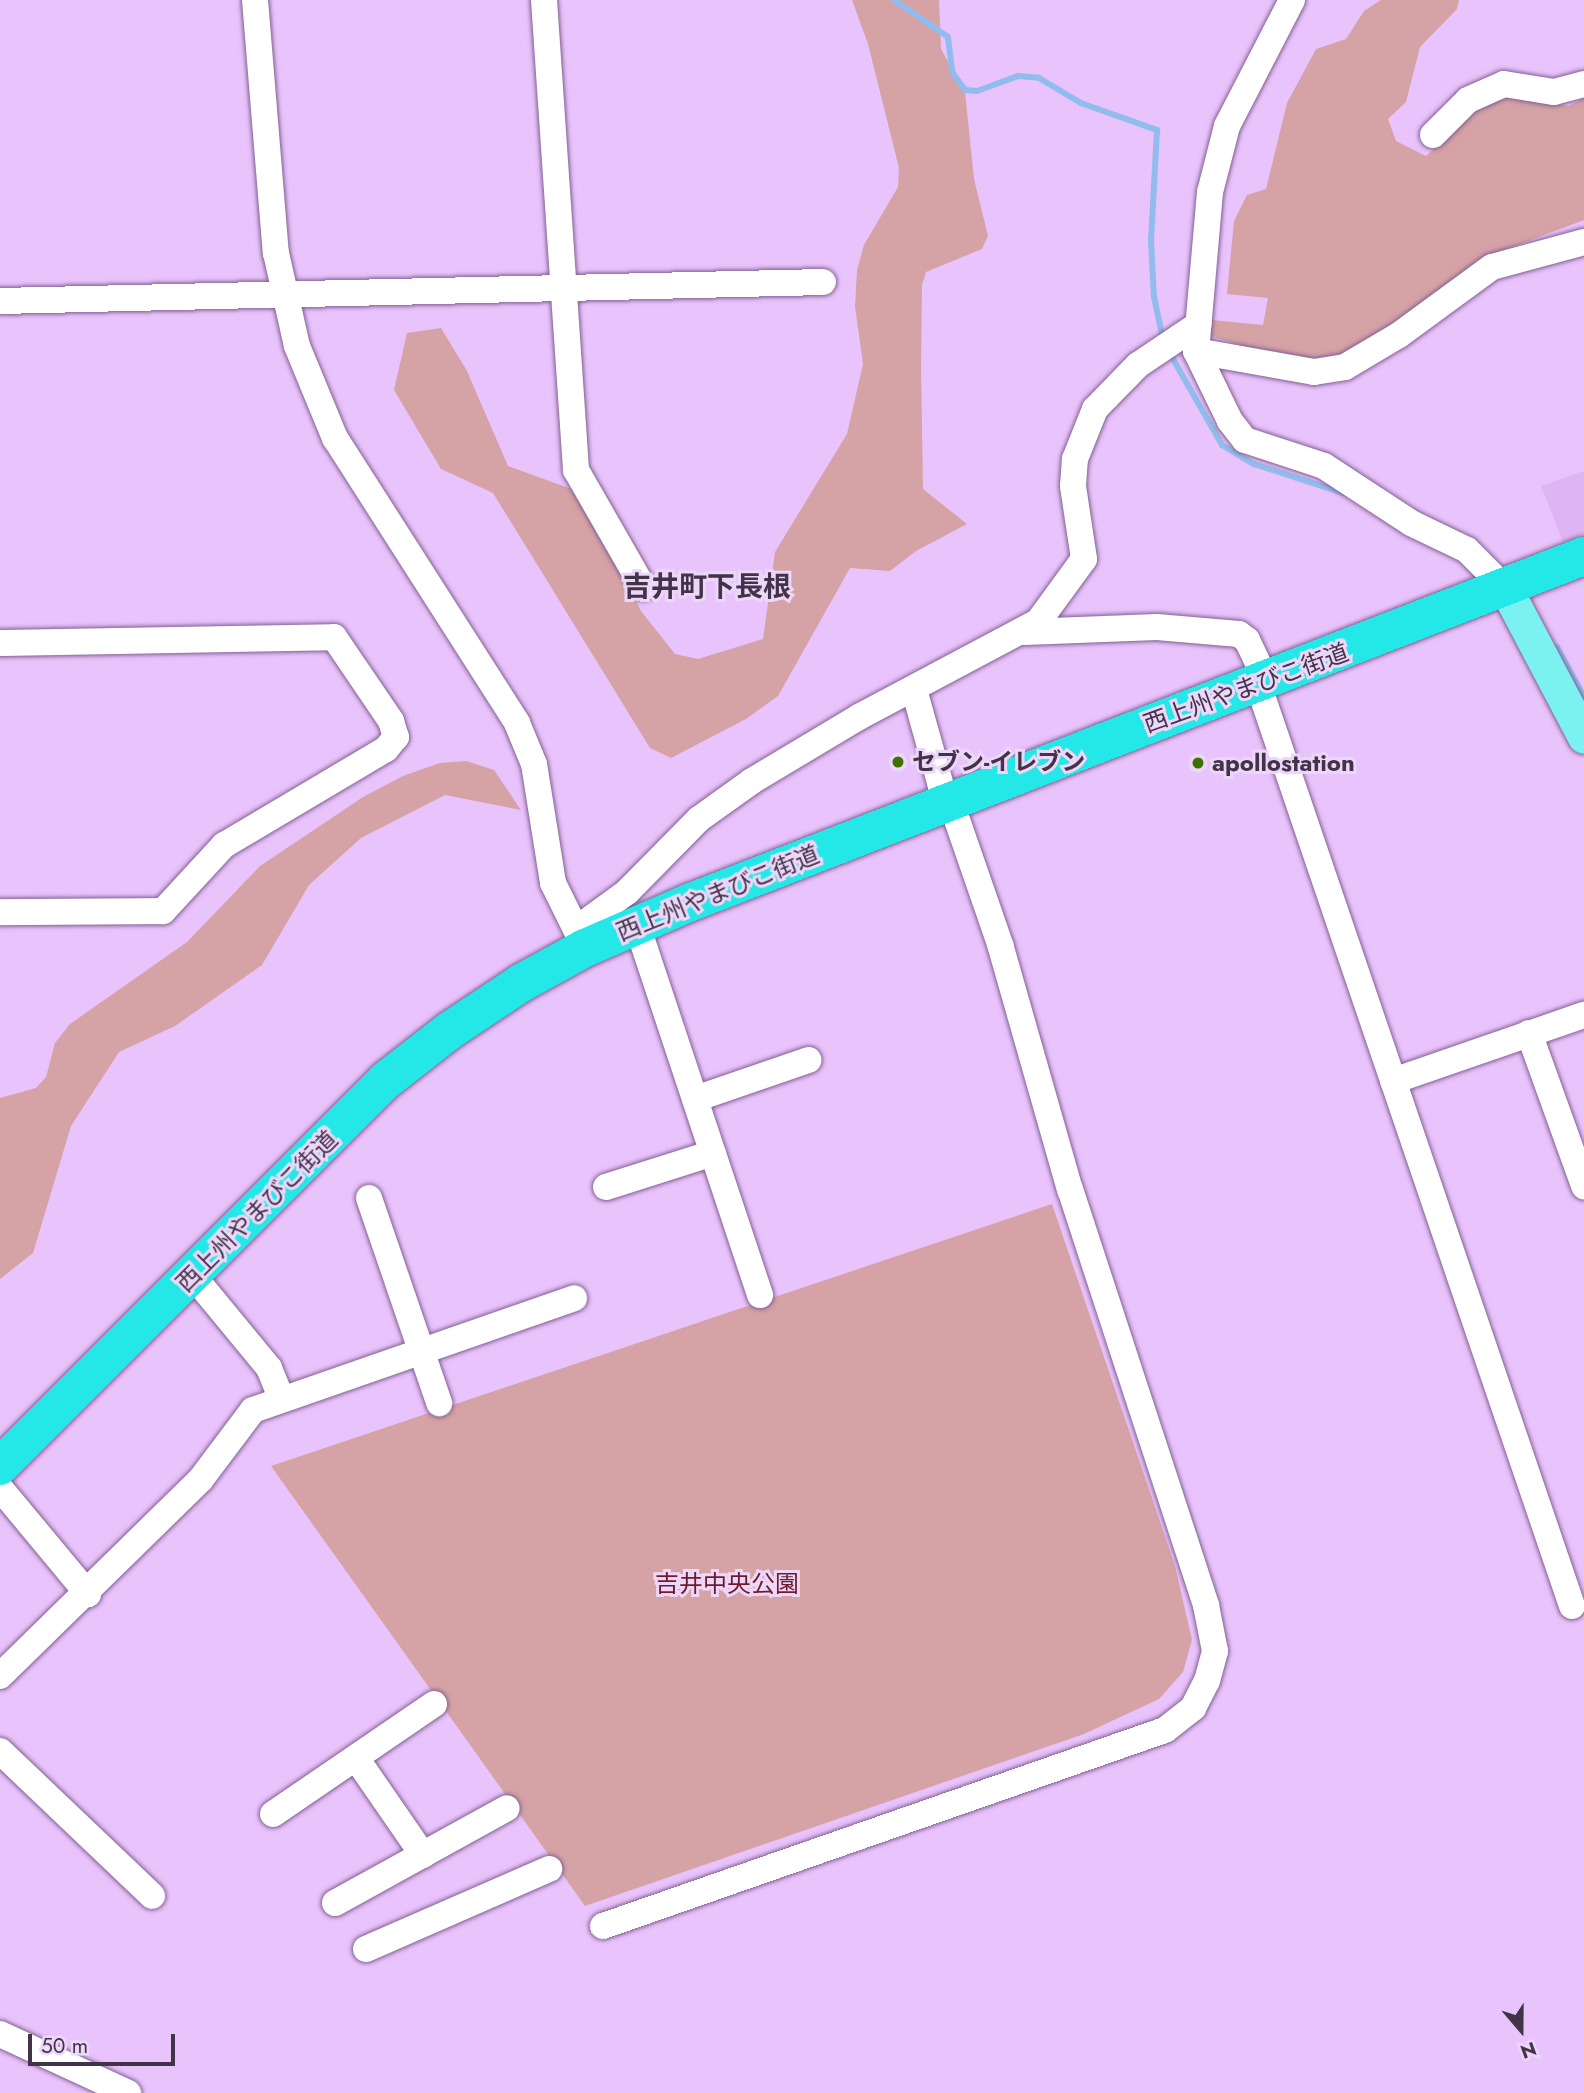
<!DOCTYPE html>
<meta charset="utf-8">
<style>
body{margin:0}
#map{position:relative;width:1584px;height:2093px;overflow:hidden;background:#e9c3fc;font-family:Jost,"Noto Sans JP",sans-serif}
div>[style]{position:absolute}
[style*='--x']{left:calc(var(--x)*1px);top:calc(var(--y)*1px);width:calc(var(--w)*1px);rotate:calc(var(--a)*1deg)}
.built>*{inset:0;background:#deb5f2}
.green>*{inset:0;background:#d5a2a5}
.stream>*{height:6px;margin:-3px;padding:0 3px;transform-origin:3px;border-radius:3px;background:#93bcee}
.roads{filter:drop-shadow(0 0 2px #826093) drop-shadow(0 0 2px #826093)}
.minor>*{height:26px;margin:-13px;padding:0 13px;transform-origin:13px;border-radius:13px;background:#fff}
.major>*{height:33px;margin:-16.5px;padding:0 16.5px;transform-origin:16.5px;border-radius:16.5px;background:#7cf1f1}
.highway>*{height:38px;margin:-19px;padding:0 19px;transform-origin:19px;border-radius:19px;background:#24e8e7}
.dots>*{width:19px;height:19px;translate:-50% -50%;box-sizing:border-box;border:4px solid #edd7f9;border-radius:50%}
span{translate:-50% -50%;white-space:nowrap;text-align:center;line-height:1.15;-webkit-text-stroke:6px #edd7f9;paint-order:stroke}
.street-label{font-size:24px;color:#423349}
.poi-label{font-size:24px;color:#423349;font-weight:700}
.left{translate:0 -50%;text-align:left}
.park-label{font-size:24px;color:#6d1b2b}
.quarter-label{font-size:28px;color:#423349;font-weight:700}
.north{position:absolute;left:1486px;top:1995px;width:70px;height:70px;-webkit-text-stroke:5px #edd7f9;paint-order:stroke;rotate:160deg;font-size:19px;font-weight:700;line-height:28px;text-align:center;color:#423349}
.north::after{content:'';display:block;margin:auto;width:24px;height:32px;background:#423349;clip-path:polygon(50% 0,100% 100%,50% 72%,0 100%)}
.scale{position:absolute;left:28px;top:2034px;width:147px;height:32px;box-sizing:border-box;border:4px solid #423349;border-top:0;padding-left:9px;font-size:21px;line-height:24px;white-space:nowrap;color:#423349;-webkit-text-stroke:5px #edd7f9;paint-order:stroke}
</style>
<div id="map">
<div class="built">
<div style="clip-path:polygon(1584px 471px,1584px 533px,1563px 542px,1541px 486px)"></div>
</div>
<div class="green">
<div style="clip-path:polygon(852px 0,939px 0,941px 49px,965px 92px,974px 179px,988px 236px,982px 249px,926px 272px,922px 285px,921px 368px,923px 489px,967px 524px,916px 551px,890px 571px,850px 568px,778px 696px,746px 719px,671px 758px,650px 748px,493px 493px,441px 469px,394px 390px,407px 333px,441px 328px,467px 371px,508px 466px,577px 491px,596px 517px,641px 611px,675px 654px,698px 659px,763px 639px,775px 552px,847px 434px,863px 364px,855px 307px,857px 270px,864px 245px,898px 187px,899px 168px,868px 44px)"></div>
<div style="clip-path:polygon(1381px 0,1459px 0,1457px 9px,1420px 47px,1406px 102px,1388px 119px,1396px 141px,1426px 156px,1473px 113px,1507px 95px,1569px 106px,1584px 98px,1584px 220px,1480px 259px,1391px 329px,1342px 357px,1304px 364px,1204px 334px,1212px 320px,1263px 325px,1268px 298px,1227px 294px,1234px 221px,1247px 195px,1266px 189px,1287px 103px,1316px 49px,1346px 39px,1364px 11px)"></div>
<div style="clip-path:polygon(466px 761px,494px 770px,521px 810px,445px 795px,361px 838px,309px 885px,262px 965px,175px 1026px,119px 1052px,71px 1126px,33px 1253px,0 1279px,0 1098px,36px 1088px,46px 1077px,55px 1043px,70px 1024px,187px 942px,260px 866px,363px 797px,403px 776px,440px 763px)"></div>
<div style="clip-path:polygon(1052px 1204px,1175px 1566px,1192px 1640px,1183px 1672px,1159px 1699px,1084px 1734px,585px 1906px,271px 1466px)"></div>
</div>
<div class="stream">
<div style="--x:894;--y:0;--w:65;--a:34.4"></div>
<div style="--x:948;--y:37;--w:35;--a:83"></div>
<div style="--x:952;--y:72;--w:22;--a:54"></div>
<div style="--x:965;--y:90;--w:12;--a:5"></div>
<div style="--x:977;--y:91;--w:44;--a:-20.1"></div>
<div style="--x:1018;--y:76;--w:21;--a:5"></div>
<div style="--x:1039;--y:78;--w:49;--a:30.8"></div>
<div style="--x:1081;--y:103;--w:81;--a:19.6"></div>
<div style="--x:1157;--y:130;--w:110;--a:93.1"></div>
<div style="--x:1151;--y:240;--w:57;--a:87"></div>
<div style="--x:1154;--y:297;--w:43;--a:77.9"></div>
<div style="--x:1169;--y:352;--w:107;--a:60.3"></div>
<div style="--x:1222;--y:445;--w:37;--a:31"></div>
<div style="--x:1254;--y:464;--w:94;--a:18"></div>
<div style="--x:1557;--y:647;--w:57;--a:61.6"></div>
</div>
<div class="roads">
<div class="minor">
<div style="--x:255;--y:0;--w:254;--a:85.3"></div>
<div style="--x:276;--y:253;--w:95;--a:77.3"></div>
<div style="--x:297;--y:346;--w:100;--a:67.6"></div>
<div style="--x:335;--y:438;--w:338;--a:57.4"></div>
<div style="--x:517;--y:723;--w:44;--a:67.5"></div>
<div style="--x:534;--y:764;--w:121;--a:80.9"></div>
<div style="--x:553;--y:883;--w:72;--a:63.8"></div>
<div style="--x:544;--y:0;--w:471;--a:86.1"></div>
<div style="--x:576;--y:470;--w:135;--a:60.2"></div>
<div style="--x:1292;--y:0;--w:142;--a:117.3"></div>
<div style="--x:1227;--y:126;--w:68;--a:104.4"></div>
<div style="--x:1210;--y:192;--w:160;--a:95"></div>
<div style="--x:1196;--y:351;--w:78;--a:64.1"></div>
<div style="--x:1230;--y:421;--w:24;--a:52"></div>
<div style="--x:1245;--y:440;--w:83;--a:18.2"></div>
<div style="--x:1324;--y:466;--w:104;--a:33.2"></div>
<div style="--x:1411;--y:523;--w:62;--a:25.7"></div>
<div style="--x:1467;--y:550;--w:55;--a:45"></div>
<div style="--x:1433;--y:135;--w:49;--a:-45"></div>
<div style="--x:1468;--y:100;--w:39;--a:-24"></div>
<div style="--x:1504;--y:84;--w:51;--a:9.1"></div>
<div style="--x:1554;--y:92;--w:31;--a:-15"></div>
<div style="--x:0;--y:301;--w:823;--a:-1.32"></div>
<div style="--x:1196;--y:351;--w:120;--a:10.1"></div>
<div style="--x:1314;--y:372;--w:31;--a:-9"></div>
<div style="--x:1345;--y:367;--w:63;--a:-30.7"></div>
<div style="--x:1399;--y:335;--w:115;--a:-36.2"></div>
<div style="--x:1492;--y:267;--w:95;--a:-15.2"></div>
<div style="--x:1025;--y:632;--w:132;--a:-2.2"></div>
<div style="--x:1157;--y:627;--w:82;--a:4.9"></div>
<div style="--x:1239;--y:634;--w:10;--a:37"></div>
<div style="--x:1247;--y:640;--w:44;--a:64.6"></div>
<div style="--x:0;--y:643;--w:334;--a:-1"></div>
<div style="--x:334;--y:637;--w:102;--a:55.8"></div>
<div style="--x:391;--y:721;--w:17;--a:73"></div>
<div style="--x:396;--y:737;--w:16;--a:130"></div>
<div style="--x:386;--y:749;--w:188;--a:149.3"></div>
<div style="--x:224;--y:845;--w:90;--a:132.7"></div>
<div style="--x:163;--y:911;--w:163;--a:179.6"></div>
<div style="--x:1258;--y:684;--w:974;--a:71.19"></div>
<div style="--x:586;--y:922;--w:51;--a:-36.2"></div>
<div style="--x:627;--y:892;--w:103;--a:-45.4"></div>
<div style="--x:699;--y:819;--w:65;--a:-35.6"></div>
<div style="--x:752;--y:781;--w:125;--a:-30.9"></div>
<div style="--x:859;--y:717;--w:203;--a:-28"></div>
<div style="--x:1038;--y:622;--w:78;--a:-53.9"></div>
<div style="--x:1084;--y:559;--w:74;--a:-98.6"></div>
<div style="--x:1073;--y:486;--w:27;--a:-86"></div>
<div style="--x:1075;--y:459;--w:54;--a:-68.2"></div>
<div style="--x:1095;--y:409;--w:62;--a:-45.7"></div>
<div style="--x:1138;--y:365;--w:73;--a:-33.9"></div>
<div style="--x:637;--y:925;--w:390;--a:71.6"></div>
<div style="--x:1529;--y:1033;--w:163;--a:70.2"></div>
<div style="--x:1393;--y:1081;--w:202;--a:-19.1"></div>
<div style="--x:695;--y:1099;--w:120;--a:-19"></div>
<div style="--x:606;--y:1187;--w:112;--a:-17.6"></div>
<div style="--x:369;--y:1198;--w:217;--a:71.1"></div>
<div style="--x:194;--y:1277;--w:118;--a:50.5"></div>
<div style="--x:269;--y:1368;--w:32;--a:68"></div>
<div style="--x:0;--y:1488;--w:138;--a:50.3"></div>
<div style="--x:0;--y:1676;--w:281;--a:-44.4"></div>
<div style="--x:201;--y:1479;--w:86;--a:-53"></div>
<div style="--x:253;--y:1410;--w:340;--a:-19.2"></div>
<div style="--x:0;--y:1751;--w:210;--a:43.6"></div>
<div style="--x:356;--y:1758;--w:118;--a:55.4"></div>
<div style="--x:273;--y:1814;--w:195;--a:-34.3"></div>
<div style="--x:335;--y:1903;--w:196;--a:-28.9"></div>
<div style="--x:603;--y:1926;--w:595;--a:-19.23"></div>
<div style="--x:1165;--y:1730;--w:36;--a:-38"></div>
<div style="--x:1193;--y:1708;--w:30;--a:-63"></div>
<div style="--x:1207;--y:1681;--w:31;--a:-75"></div>
<div style="--x:1215;--y:1651;--w:47;--a:-101.1"></div>
<div style="--x:1206;--y:1605;--w:437;--a:-108.1"></div>
<div style="--x:1070;--y:1190;--w:253;--a:-105.9"></div>
<div style="--x:1001;--y:947;--w:156;--a:-109.1"></div>
<div style="--x:950;--y:800;--w:17;--a:-123"></div>
<div style="--x:941;--y:786;--w:101;--a:-105.6"></div>
<div style="--x:366;--y:1949;--w:200;--a:-23.6"></div>
<div style="--x:0;--y:2034;--w:141;--a:24.7"></div>
</div>
<div class="major">
<div style="--x:1506;--y:589;--w:167;--a:62.2"></div>
</div>
<div class="highway">
<div style="--x:0;--y:1466;--w:544;--a:-45"></div>
<div style="--x:385;--y:1081;--w:81;--a:-38"></div>
<div style="--x:449;--y:1031;--w:87;--a:-33.7"></div>
<div style="--x:521;--y:983;--w:73;--a:-28.7"></div>
<div style="--x:585;--y:948;--w:116;--a:-23.5"></div>
<div style="--x:691;--y:902;--w:958;--a:-21.18"></div>
</div>
</div>
<div class="dots">
<div style="left:898px;top:762px;background:#3b7200"></div>
<div style="left:1198px;top:763px;background:#3b7200"></div>
</div>
<div class="street-label">
<span style="left:1246px;top:688px;rotate:-20deg">西上州やまびこ街道</span>
<span style="left:718px;top:893px;rotate:-22deg">西上州やまびこ街道</span>
<span style="left:257px;top:1211px;rotate:-45deg">西上州やまびこ街道</span>
</div>
<div class="poi-label">
<span class="left" style="left:912px;top:762px">セブン-イレブン</span>
<span class="left" style="left:1212px;top:763px">apollostation</span>
</div>
<div class="park-label">
<span style="left:727px;top:1584px">吉井中央公園</span>
</div>
<div class="quarter-label">
<span style="left:707px;top:587px">吉井町下長根</span>
</div>
<div class="north">N</div>
<div class="scale">50 m</div>
</div>
